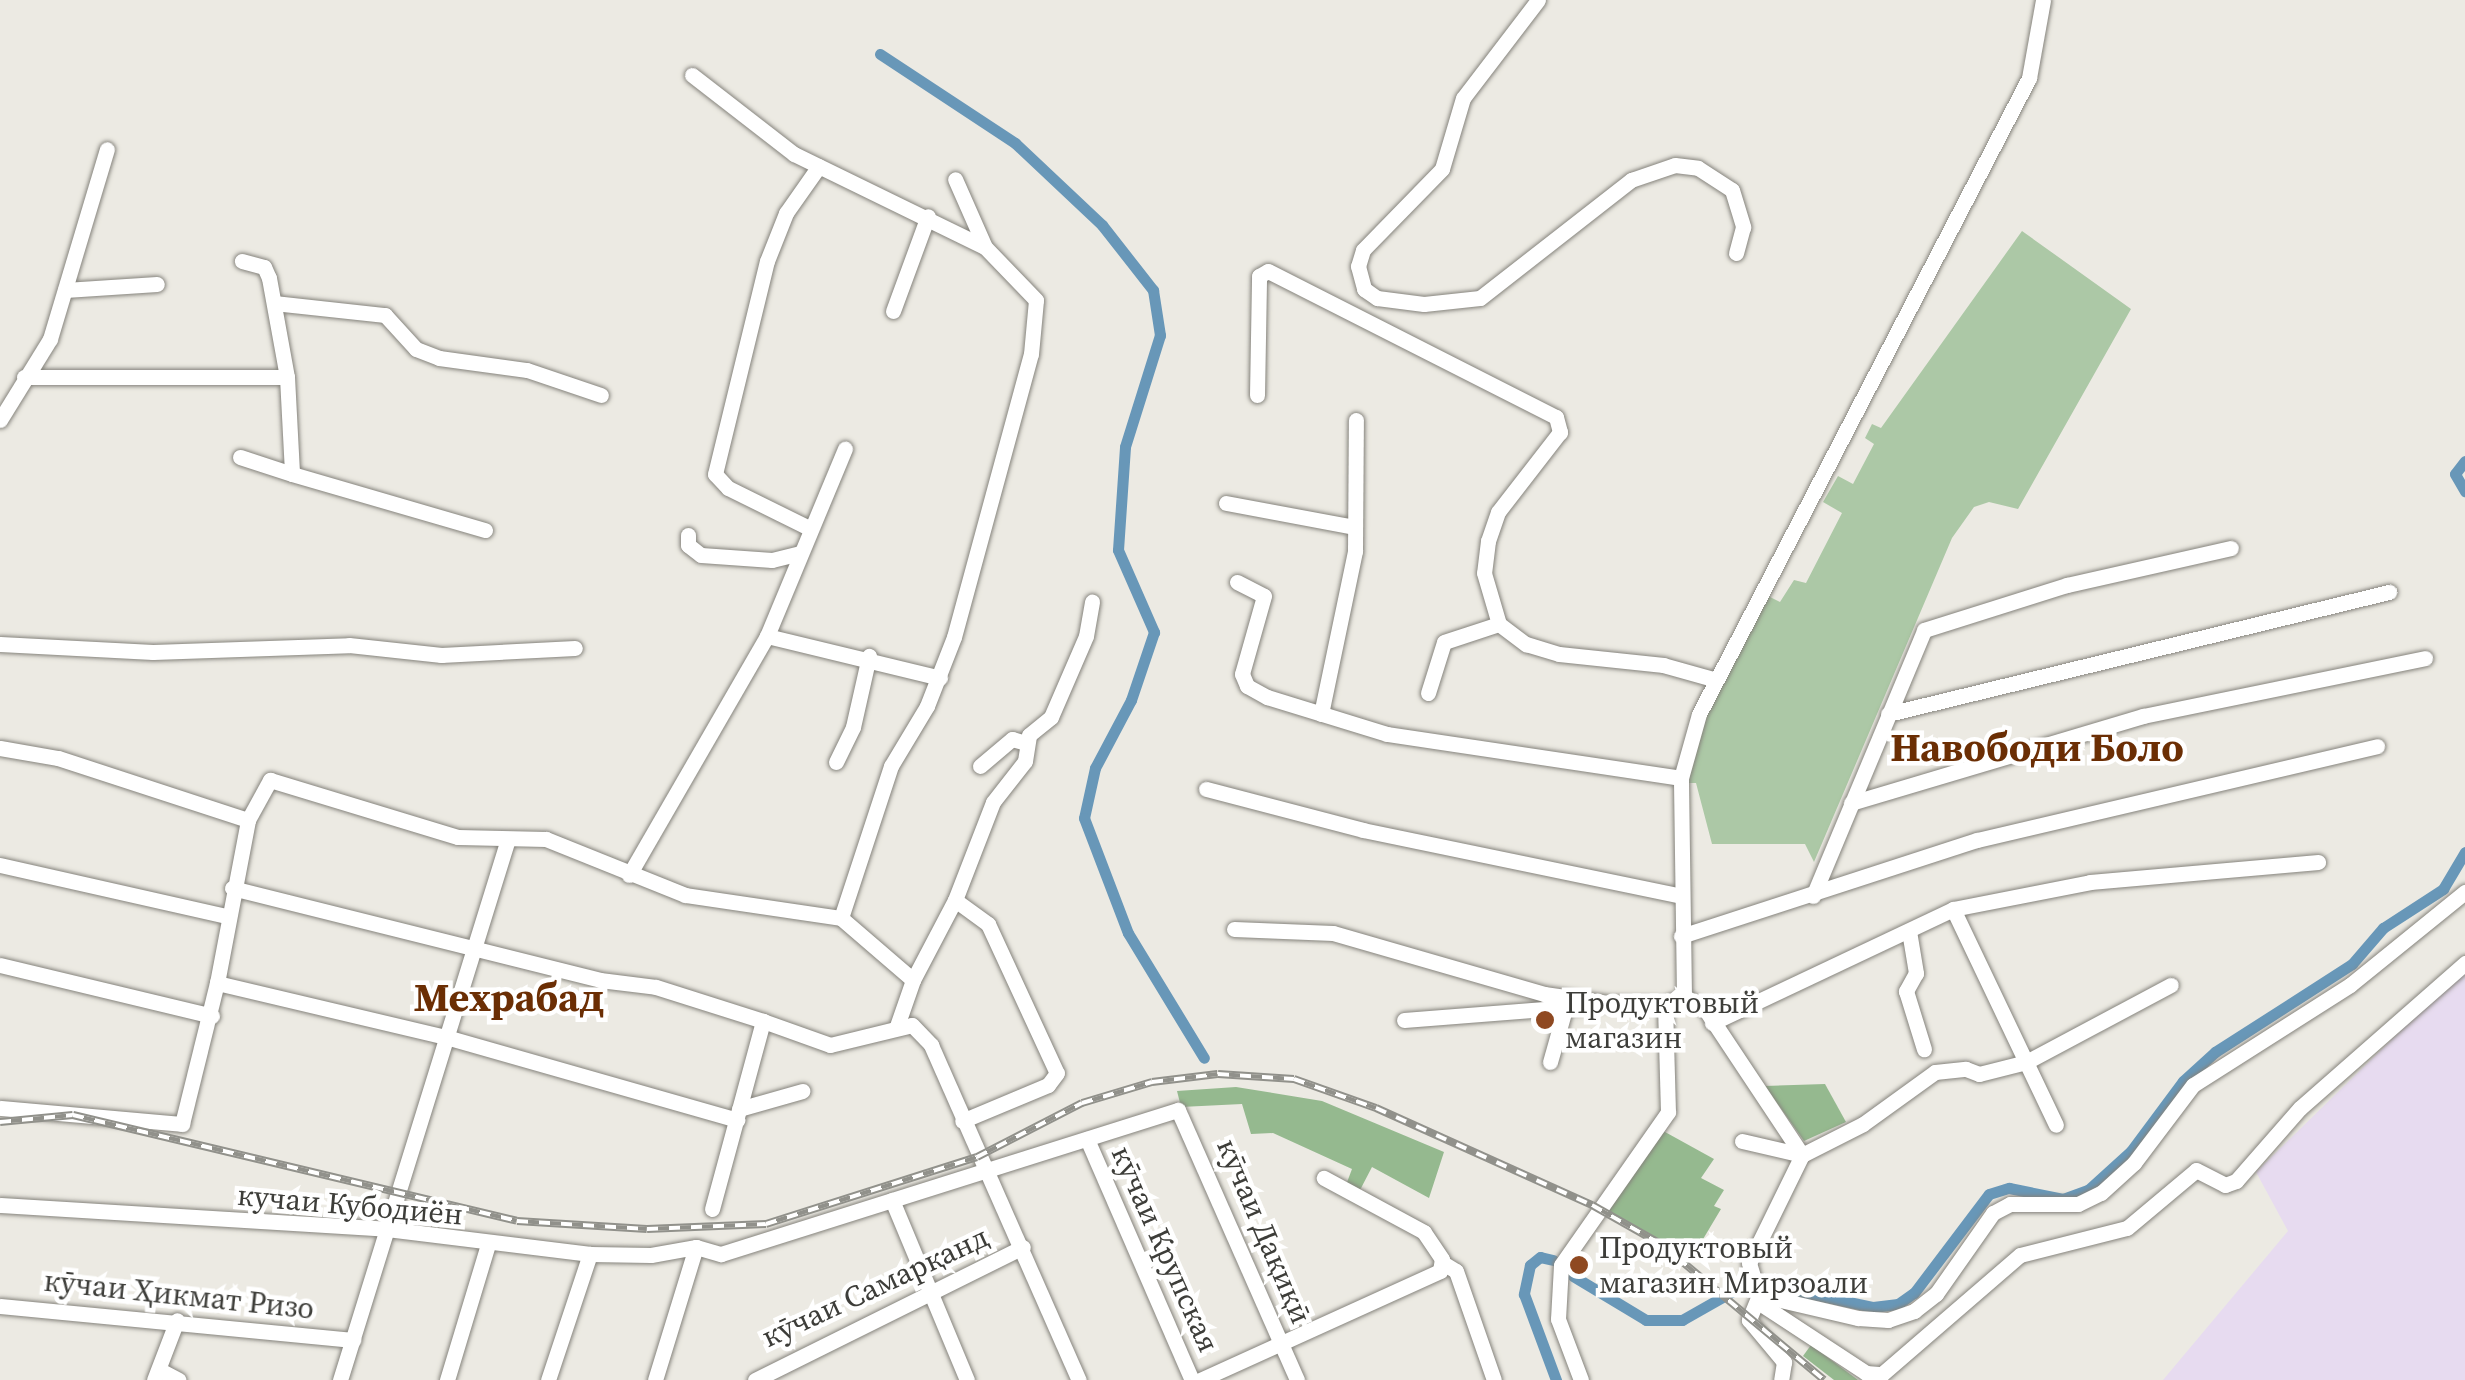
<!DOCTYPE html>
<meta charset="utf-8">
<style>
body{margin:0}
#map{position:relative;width:2465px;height:1380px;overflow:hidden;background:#eceae3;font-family:"Source Serif 4",serif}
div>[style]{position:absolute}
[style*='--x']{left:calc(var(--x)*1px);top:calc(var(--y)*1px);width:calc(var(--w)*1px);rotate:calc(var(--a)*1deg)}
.industrial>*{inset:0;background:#e7dbf0}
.green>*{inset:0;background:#acc8a6}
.forest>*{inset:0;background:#95b98f}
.canal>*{height:11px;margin:-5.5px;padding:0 5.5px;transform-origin:5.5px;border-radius:5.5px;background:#6897b8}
.roads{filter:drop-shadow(0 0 2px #85837c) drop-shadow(0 0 2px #85837c)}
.minor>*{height:15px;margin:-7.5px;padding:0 7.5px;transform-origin:7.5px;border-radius:7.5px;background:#fff}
.rail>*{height:8px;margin-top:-4px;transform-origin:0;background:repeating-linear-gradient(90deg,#fff 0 11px,#91918b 0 22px);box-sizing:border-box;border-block:2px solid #91918b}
.dots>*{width:28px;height:28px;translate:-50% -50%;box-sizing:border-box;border:5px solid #fff;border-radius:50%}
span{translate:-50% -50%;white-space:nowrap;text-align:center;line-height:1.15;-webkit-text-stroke:9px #fff;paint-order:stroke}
.poi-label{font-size:30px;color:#3d3d39}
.left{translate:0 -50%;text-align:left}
.street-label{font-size:30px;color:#3d3d39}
.district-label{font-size:40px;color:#6b2e04;font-weight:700}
</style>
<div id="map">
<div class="industrial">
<div style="clip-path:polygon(2465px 968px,2465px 1380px,2163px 1380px,2288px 1231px,2256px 1172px)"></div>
</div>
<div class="green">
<div style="clip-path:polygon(2022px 231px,2131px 309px,2018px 509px,1989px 502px,1974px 507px,1952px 538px,1814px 862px,1805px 844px,1712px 844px,1696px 783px,1689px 783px,1696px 733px,1764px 594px,1780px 602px,1794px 580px,1806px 583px,1842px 513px,1823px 502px,1838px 476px,1853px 484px,1874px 444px,1865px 438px,1872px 424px,1881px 428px)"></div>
</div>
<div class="forest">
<div style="clip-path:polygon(1825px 1084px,1846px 1122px,1804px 1141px,1765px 1086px)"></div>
<div style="clip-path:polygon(1236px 1087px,1322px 1101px,1444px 1152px,1429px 1198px,1372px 1167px,1359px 1192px,1346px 1185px,1352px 1169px,1273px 1133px,1251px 1134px,1242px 1104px,1181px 1107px,1177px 1091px)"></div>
<div style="clip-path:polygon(1656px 1127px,1714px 1159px,1701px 1178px,1724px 1190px,1714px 1206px,1721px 1209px,1687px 1266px,1603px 1210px)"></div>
<div style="clip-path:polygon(1811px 1345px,1858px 1380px,1834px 1380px,1803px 1356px)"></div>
</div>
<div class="canal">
<div style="--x:880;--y:54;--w:162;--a:33.4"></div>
<div style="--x:1015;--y:143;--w:120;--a:43.3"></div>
<div style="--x:1102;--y:225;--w:83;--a:51.9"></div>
<div style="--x:1153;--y:290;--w:46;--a:81.2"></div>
<div style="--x:1160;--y:335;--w:117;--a:107.4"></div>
<div style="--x:1125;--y:447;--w:103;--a:93.9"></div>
<div style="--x:1118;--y:550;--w:90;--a:66.3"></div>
<div style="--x:1154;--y:632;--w:72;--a:108.7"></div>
<div style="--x:1131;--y:700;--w:77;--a:117.9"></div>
<div style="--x:1095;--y:768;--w:51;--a:102.4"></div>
<div style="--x:1084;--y:818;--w:123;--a:69.1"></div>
<div style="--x:1128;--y:933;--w:146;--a:58.7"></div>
<div style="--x:2465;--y:461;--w:16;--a:128"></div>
<div style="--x:2455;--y:474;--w:20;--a:60"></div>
<div style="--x:1553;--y:1260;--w:13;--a:-167"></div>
<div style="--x:1540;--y:1257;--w:13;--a:141"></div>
<div style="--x:1530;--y:1265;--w:30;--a:102"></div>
<div style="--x:1524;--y:1294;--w:92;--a:69.6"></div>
<div style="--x:1573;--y:1276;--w:85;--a:31.1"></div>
<div style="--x:1646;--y:1320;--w:36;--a:0"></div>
<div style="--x:1682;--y:1320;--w:75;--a:-29.6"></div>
<div style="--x:1755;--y:1282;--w:121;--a:12"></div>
<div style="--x:1873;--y:1307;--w:25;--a:-7"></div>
<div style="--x:1898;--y:1304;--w:19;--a:-35"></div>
<div style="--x:1914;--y:1293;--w:124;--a:-52.9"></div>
<div style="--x:1989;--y:1194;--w:21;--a:-17"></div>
<div style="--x:2009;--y:1188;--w:55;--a:11.5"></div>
<div style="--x:2063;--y:1199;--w:27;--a:-20"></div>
<div style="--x:2088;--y:1190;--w:58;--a:-42.2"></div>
<div style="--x:2131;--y:1151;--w:87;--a:-53.4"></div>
<div style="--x:2183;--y:1081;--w:43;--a:-42.2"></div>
<div style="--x:2215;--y:1052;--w:163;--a:-32.7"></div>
<div style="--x:2352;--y:964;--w:48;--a:-49.3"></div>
<div style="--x:2383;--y:928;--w:72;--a:-33"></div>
<div style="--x:2443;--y:889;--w:43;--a:-59.3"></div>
</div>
<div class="roads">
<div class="minor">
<div style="--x:1538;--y:0;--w:123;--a:127.4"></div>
<div style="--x:1463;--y:98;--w:74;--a:106.5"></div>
<div style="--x:1442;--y:169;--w:113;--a:134.3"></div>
<div style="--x:1363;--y:250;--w:17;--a:107"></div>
<div style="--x:1358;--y:266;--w:24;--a:75"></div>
<div style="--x:1364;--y:289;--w:16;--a:35"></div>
<div style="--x:1377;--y:298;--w:47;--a:7.3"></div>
<div style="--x:1424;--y:304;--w:56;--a:-6.1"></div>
<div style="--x:1480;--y:298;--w:192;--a:-38"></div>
<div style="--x:1631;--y:180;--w:46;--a:-18.8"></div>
<div style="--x:1675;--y:165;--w:23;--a:7"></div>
<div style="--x:1698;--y:168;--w:40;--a:32.9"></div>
<div style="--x:1732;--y:190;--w:39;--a:73"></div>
<div style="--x:1743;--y:227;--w:27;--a:105"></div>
<div style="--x:692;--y:75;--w:129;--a:37.8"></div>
<div style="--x:794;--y:154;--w:212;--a:26"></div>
<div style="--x:65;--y:290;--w:92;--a:-3.7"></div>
<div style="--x:274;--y:303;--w:112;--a:6.2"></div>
<div style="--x:385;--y:315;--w:46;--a:47.6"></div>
<div style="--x:416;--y:349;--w:25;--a:21"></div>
<div style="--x:439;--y:358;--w:89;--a:7.8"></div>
<div style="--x:527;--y:370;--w:78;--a:18.7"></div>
<div style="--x:893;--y:311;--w:101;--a:-69.8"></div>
<div style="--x:24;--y:377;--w:263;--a:0"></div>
<div style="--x:287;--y:377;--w:101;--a:-100.3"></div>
<div style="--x:269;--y:278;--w:12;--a:-114"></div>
<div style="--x:264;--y:267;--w:23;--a:-165"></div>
<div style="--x:287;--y:377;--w:97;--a:87"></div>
<div style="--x:292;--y:474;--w:201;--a:16.2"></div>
<div style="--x:1257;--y:395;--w:119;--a:-89"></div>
<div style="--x:1259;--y:276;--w:10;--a:-29"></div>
<div style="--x:1268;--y:271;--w:323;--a:26.9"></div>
<div style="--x:1556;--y:417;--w:16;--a:75"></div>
<div style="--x:1560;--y:432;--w:101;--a:127.8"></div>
<div style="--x:1498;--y:512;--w:31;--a:109"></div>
<div style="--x:1488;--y:541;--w:32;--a:97"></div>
<div style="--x:1484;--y:573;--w:53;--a:73.6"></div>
<div style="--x:1499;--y:624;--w:34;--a:37"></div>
<div style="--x:1526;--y:644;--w:34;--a:17"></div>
<div style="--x:1559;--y:654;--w:105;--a:6"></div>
<div style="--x:1663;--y:665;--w:52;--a:15.6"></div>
<div style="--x:0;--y:420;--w:95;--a:-58.3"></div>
<div style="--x:50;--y:339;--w:198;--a:-73.3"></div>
<div style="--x:240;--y:457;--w:55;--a:18.1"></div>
<div style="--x:1226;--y:503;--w:130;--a:10.6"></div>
<div style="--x:807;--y:527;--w:88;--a:-153.7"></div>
<div style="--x:728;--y:488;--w:19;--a:-133"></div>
<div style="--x:715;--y:474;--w:219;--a:-76.3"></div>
<div style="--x:767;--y:261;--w:52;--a:-68.4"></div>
<div style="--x:786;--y:213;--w:57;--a:-54.9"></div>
<div style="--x:688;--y:535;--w:10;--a:90"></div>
<div style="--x:688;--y:545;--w:16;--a:38"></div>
<div style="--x:701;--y:555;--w:71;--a:4"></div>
<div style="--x:772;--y:560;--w:29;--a:-14"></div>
<div style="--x:1237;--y:582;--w:30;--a:27"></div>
<div style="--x:1264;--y:596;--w:81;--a:105.8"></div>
<div style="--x:1242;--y:674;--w:13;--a:67"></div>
<div style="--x:1247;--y:686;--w:23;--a:29"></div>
<div style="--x:1267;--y:697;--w:126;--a:17.1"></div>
<div style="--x:1387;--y:734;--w:297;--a:8.5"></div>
<div style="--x:767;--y:636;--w:178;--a:13.6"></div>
<div style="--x:0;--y:644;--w:153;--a:3"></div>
<div style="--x:153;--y:652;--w:196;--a:-2"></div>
<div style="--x:349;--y:645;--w:93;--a:6.2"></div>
<div style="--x:441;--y:655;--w:134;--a:-3"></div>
<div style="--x:1428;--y:693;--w:53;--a:-72.6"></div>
<div style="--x:1444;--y:642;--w:58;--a:-18.1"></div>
<div style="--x:1321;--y:714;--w:167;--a:-78.2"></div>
<div style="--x:1355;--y:551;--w:131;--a:-89.6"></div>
<div style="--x:1888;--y:714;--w:516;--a:-13.69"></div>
<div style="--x:0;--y:748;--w:59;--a:9.8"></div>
<div style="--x:58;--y:758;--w:200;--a:18.1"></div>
<div style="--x:836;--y:762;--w:39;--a:-64"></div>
<div style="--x:853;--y:727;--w:73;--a:-77.3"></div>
<div style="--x:980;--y:766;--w:42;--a:-40.2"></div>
<div style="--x:1012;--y:739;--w:15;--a:16"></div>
<div style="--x:1206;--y:789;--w:162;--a:14.6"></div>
<div style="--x:1363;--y:830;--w:325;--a:11.7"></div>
<div style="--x:1851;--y:803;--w:305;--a:-16.6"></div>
<div style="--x:2143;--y:716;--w:288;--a:-11.6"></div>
<div style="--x:0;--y:865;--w:233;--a:12.7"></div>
<div style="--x:629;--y:875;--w:276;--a:-60"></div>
<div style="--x:767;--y:636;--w:203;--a:-67.4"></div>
<div style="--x:232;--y:888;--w:379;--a:14"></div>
<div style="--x:600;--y:980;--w:56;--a:7.1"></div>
<div style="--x:656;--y:987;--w:112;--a:17.6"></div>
<div style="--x:1813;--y:896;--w:288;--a:-67.3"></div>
<div style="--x:1924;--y:630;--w:150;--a:-17.5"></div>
<div style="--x:2067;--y:585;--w:168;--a:-12.7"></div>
<div style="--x:955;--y:900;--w:41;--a:36"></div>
<div style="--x:988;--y:924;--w:164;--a:65.2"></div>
<div style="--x:1057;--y:1073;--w:15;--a:127"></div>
<div style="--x:1048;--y:1085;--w:93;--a:157.3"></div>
<div style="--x:1953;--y:909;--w:239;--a:64.5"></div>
<div style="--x:841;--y:918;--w:160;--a:-71.8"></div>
<div style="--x:891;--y:766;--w:70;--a:-59"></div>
<div style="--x:927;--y:706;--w:74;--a:-68.6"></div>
<div style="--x:954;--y:637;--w:293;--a:-74.8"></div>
<div style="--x:1031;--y:354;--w:54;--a:-84.7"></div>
<div style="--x:1036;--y:300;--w:74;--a:-133.9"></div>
<div style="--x:985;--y:247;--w:74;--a:-113.8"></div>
<div style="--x:1234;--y:929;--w:99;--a:2.3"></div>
<div style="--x:1333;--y:933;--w:220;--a:16.1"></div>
<div style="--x:1544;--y:994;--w:66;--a:7.9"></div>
<div style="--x:1609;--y:1003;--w:56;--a:1"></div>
<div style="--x:1665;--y:1004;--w:21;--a:-23"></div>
<div style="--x:1909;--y:931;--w:43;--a:80.5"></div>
<div style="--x:1916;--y:973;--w:21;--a:119"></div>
<div style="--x:1906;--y:991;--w:61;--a:72.8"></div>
<div style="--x:1681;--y:936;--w:311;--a:-18"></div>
<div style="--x:1977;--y:840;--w:411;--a:-13.2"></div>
<div style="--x:0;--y:965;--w:218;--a:13.5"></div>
<div style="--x:913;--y:980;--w:90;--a:-62.3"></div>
<div style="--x:955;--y:900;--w:105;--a:-68.8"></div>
<div style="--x:993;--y:802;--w:52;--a:-52"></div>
<div style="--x:1025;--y:761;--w:26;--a:-81"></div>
<div style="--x:1029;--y:735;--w:28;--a:-39"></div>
<div style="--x:1051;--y:717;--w:88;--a:-66.6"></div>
<div style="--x:1086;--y:636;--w:35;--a:-80"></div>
<div style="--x:217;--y:983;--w:166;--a:-79.2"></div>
<div style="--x:248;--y:820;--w:46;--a:-61.2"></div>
<div style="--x:270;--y:780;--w:196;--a:16.9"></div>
<div style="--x:458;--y:837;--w:88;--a:1.3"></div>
<div style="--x:546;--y:839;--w:150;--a:21.9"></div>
<div style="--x:685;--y:895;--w:158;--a:8.4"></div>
<div style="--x:841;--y:918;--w:95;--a:40.7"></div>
<div style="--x:913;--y:980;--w:49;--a:109.2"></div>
<div style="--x:1684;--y:996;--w:218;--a:-90.8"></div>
<div style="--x:1681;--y:778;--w:66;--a:-74.3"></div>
<div style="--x:1699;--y:714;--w:717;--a:-62.58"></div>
<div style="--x:2029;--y:78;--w:79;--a:-79.8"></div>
<div style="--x:1684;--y:996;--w:25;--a:32"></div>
<div style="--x:1705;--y:1009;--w:175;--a:56.4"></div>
<div style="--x:1802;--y:1155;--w:120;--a:116.1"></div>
<div style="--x:1749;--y:1263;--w:34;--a:73"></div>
<div style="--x:1759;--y:1295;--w:27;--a:112"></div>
<div style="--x:1749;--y:1320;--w:55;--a:50.2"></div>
<div style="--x:1784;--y:1362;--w:18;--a:99"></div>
<div style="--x:1404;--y:1020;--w:192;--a:-4.5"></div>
<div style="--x:1712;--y:1023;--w:267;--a:-25.3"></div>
<div style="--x:1953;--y:909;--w:140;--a:-11.1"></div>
<div style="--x:2090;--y:882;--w:229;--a:-5"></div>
<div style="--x:1550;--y:1062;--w:55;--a:-74.2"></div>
<div style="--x:0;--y:1108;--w:183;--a:5"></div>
<div style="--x:182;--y:1124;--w:145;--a:-76.1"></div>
<div style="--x:217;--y:983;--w:235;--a:13.3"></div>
<div style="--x:446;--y:1037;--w:303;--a:15.9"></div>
<div style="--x:739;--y:1109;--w:66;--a:-15.9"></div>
<div style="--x:1087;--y:1139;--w:263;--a:66.5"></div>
<div style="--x:1742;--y:1141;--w:62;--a:13.1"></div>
<div style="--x:1802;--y:1155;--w:68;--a:-26.9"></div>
<div style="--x:1863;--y:1124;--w:89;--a:-35.8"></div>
<div style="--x:1935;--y:1072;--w:31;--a:-6"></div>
<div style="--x:1966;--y:1069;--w:14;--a:21"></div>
<div style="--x:1979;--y:1074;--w:49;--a:-14.3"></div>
<div style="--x:2026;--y:1062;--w:164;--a:-28"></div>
<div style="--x:892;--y:1200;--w:195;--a:67.4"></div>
<div style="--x:0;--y:1205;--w:388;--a:3.5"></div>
<div style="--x:387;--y:1229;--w:205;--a:7"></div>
<div style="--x:590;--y:1254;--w:61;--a:0.9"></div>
<div style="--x:651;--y:1255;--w:46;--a:-10.1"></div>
<div style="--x:712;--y:1209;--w:195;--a:-74.8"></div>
<div style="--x:763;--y:1021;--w:71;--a:19.7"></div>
<div style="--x:830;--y:1045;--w:84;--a:-13.7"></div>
<div style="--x:912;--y:1025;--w:28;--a:46"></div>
<div style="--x:931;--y:1045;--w:366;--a:66.2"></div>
<div style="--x:696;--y:1247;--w:26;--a:16"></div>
<div style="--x:721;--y:1254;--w:479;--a:-17.5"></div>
<div style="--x:1178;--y:1110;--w:295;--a:66.2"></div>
<div style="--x:1443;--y:1263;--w:15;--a:32"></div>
<div style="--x:1456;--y:1271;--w:115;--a:70.8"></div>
<div style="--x:1759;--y:1295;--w:102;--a:13.1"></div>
<div style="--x:1858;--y:1318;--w:30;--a:4"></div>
<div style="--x:1888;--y:1320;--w:28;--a:-19"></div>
<div style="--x:1914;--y:1311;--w:28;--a:-38"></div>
<div style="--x:1936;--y:1294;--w:99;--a:-54.9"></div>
<div style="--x:1993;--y:1213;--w:19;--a:-28"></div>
<div style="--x:2010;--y:1204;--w:68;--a:0"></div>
<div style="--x:2078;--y:1204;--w:25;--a:-26"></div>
<div style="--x:2101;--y:1193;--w:45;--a:-42.3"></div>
<div style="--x:2134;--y:1163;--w:98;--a:-52.9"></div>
<div style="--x:2193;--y:1085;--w:186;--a:-32.5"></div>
<div style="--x:2350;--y:985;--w:148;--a:-39"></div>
<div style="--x:1758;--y:1302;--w:129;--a:33.3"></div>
<div style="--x:1866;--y:1373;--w:16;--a:4"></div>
<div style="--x:1882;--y:1374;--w:182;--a:-40.8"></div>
<div style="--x:2020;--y:1255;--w:110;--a:-14.2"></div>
<div style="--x:2127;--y:1228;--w:90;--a:-40"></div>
<div style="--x:2196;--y:1170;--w:33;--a:27"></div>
<div style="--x:2225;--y:1185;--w:12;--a:-20"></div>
<div style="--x:2236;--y:1181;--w:97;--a:-48.8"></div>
<div style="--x:2300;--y:1108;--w:220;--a:-41.3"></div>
<div style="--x:0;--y:1306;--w:355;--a:5.5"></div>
<div style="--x:160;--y:1370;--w:21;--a:28"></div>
<div style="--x:154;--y:1380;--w:64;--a:-69"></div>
<div style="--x:340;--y:1380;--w:566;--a:-72.75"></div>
<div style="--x:447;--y:1380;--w:142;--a:-73.2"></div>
<div style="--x:548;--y:1380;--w:133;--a:-71.6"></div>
<div style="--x:655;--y:1380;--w:139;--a:-72.9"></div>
<div style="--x:755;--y:1380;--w:299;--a:-26.4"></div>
<div style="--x:1200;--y:1380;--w:264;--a:-24.4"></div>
<div style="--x:1440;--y:1271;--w:12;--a:-81"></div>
<div style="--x:1442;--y:1259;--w:32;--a:-124"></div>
<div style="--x:1424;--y:1232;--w:114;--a:-151.6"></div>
<div style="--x:1581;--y:1380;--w:65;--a:-110.7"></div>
<div style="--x:1558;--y:1319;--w:54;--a:-86.8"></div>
<div style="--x:1561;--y:1265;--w:187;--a:-55"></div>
<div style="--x:1668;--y:1112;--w:108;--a:-91.6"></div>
</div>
</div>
<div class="rail">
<div style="--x:0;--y:1122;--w:73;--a:-5.5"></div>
<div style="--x:73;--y:1115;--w:456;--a:13.4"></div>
<div style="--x:517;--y:1221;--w:130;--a:3.5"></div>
<div style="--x:647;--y:1229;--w:119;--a:-2.4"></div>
<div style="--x:766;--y:1224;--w:221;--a:-17.6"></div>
<div style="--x:977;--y:1157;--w:118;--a:-27.2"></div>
<div style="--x:1082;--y:1103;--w:73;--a:-16.7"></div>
<div style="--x:1152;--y:1082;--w:66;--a:-6.9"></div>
<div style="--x:1218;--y:1074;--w:76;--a:3.8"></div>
<div style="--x:1294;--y:1079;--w:87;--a:19.5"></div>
<div style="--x:1376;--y:1108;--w:237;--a:24.2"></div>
<div style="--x:1592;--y:1205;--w:79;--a:29.5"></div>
<div style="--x:1661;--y:1244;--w:212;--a:39.8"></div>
</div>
<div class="dots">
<div style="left:1545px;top:1020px;background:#8f4921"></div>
<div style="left:1579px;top:1265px;background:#8f4921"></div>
</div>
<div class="poi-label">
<span class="left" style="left:1565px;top:1020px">Продуктовый<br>магазин</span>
<span class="left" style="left:1599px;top:1265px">Продуктовый<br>магазин Мирзоали</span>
</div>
<div class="street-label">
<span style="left:350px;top:1205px;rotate:5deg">кучаи Кубодиён</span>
<span style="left:1264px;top:1231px;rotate:67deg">кӯчаи Дақиқӣ</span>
<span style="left:1165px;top:1249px;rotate:66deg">кӯчаи Крупская</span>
<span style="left:875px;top:1287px;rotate:-25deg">кӯчаи Самарқанд</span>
<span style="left:179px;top:1295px;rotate:6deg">кӯчаи Ҳикмат Ризо</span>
</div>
<div class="district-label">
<span style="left:2037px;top:747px">Навободи Боло</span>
<span style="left:509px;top:997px">Мехрабад</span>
</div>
</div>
